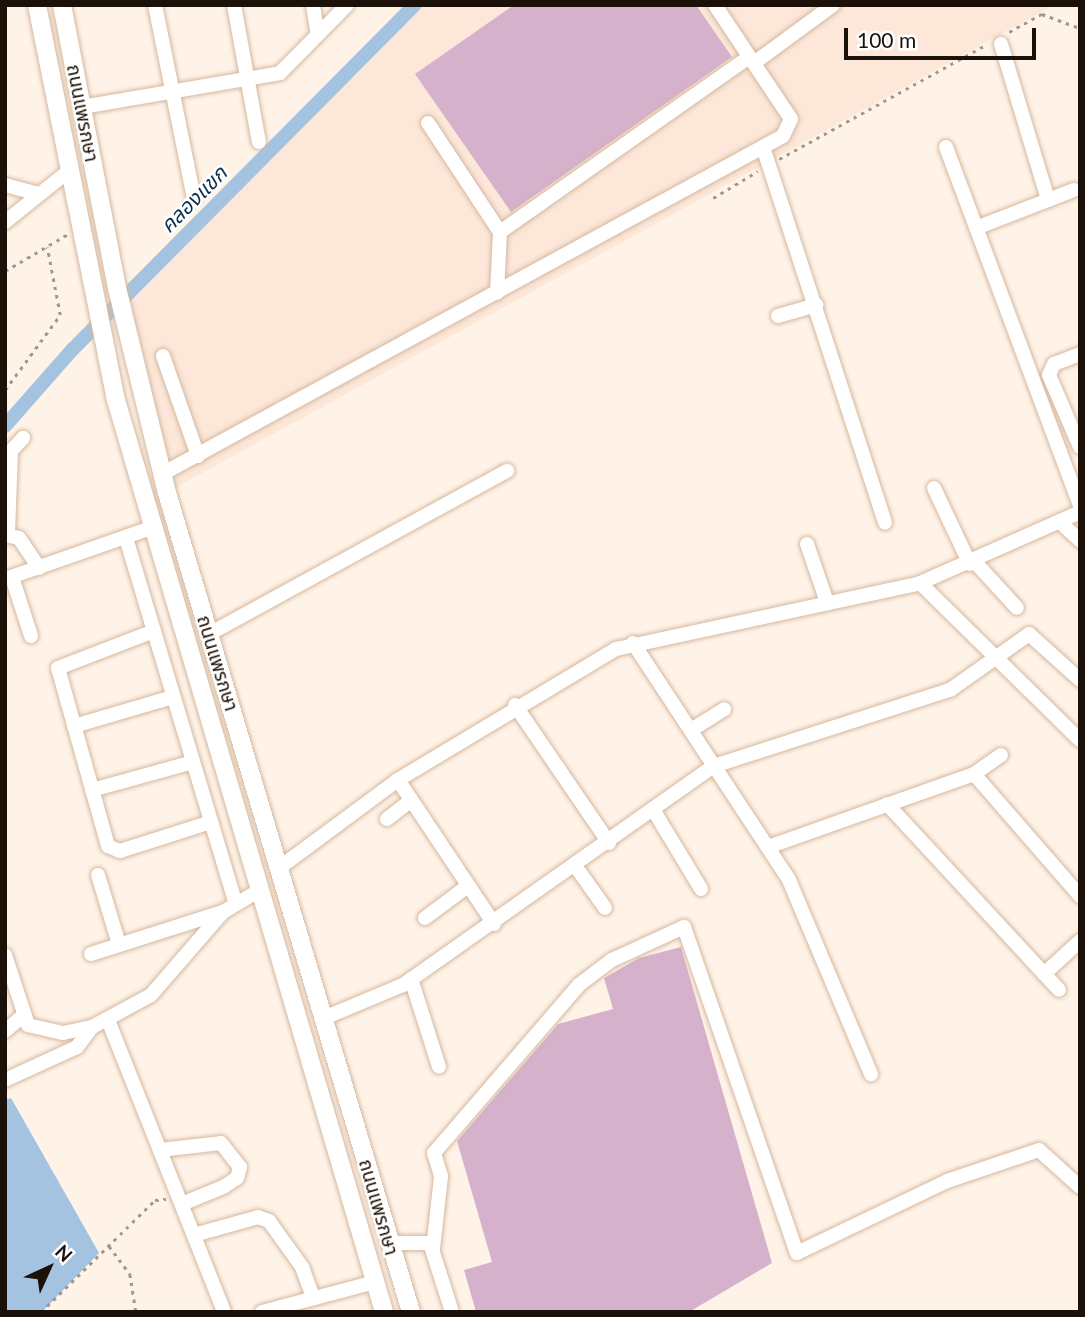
<!DOCTYPE html>
<meta charset="utf-8">
<style>
body{margin:0}
#map{position:relative;width:1085px;height:1317px;overflow:hidden;background:#fff3e8;font-family:Lato,"Noto Sans Thai",sans-serif}
div>[style]{position:absolute}
[style*='--x']{left:calc(var(--x)*1px);top:calc(var(--y)*1px);width:calc(var(--w)*1px);rotate:calc(var(--a)*1deg)}
.industrial>*{inset:0;background:#fce7d9}
.water>*{inset:0;background:#a4c3e0}
.canal>*{height:14px;margin:-7px;padding:0 7px;transform-origin:7px;border-radius:7px;background:#a4c3e0}
.building>*{inset:0;background:#d5b1cb}
.path>*{height:2.5px;margin-top:-1.25px;transform-origin:0;background:repeating-linear-gradient(90deg,#a3988e 0 3.5px,transparent 0 8.5px)}
.roads{filter:drop-shadow(0 0 2px #d5b89e) drop-shadow(0 0 2px #d5b89e)}
.minor>*{height:14px;margin:-7px;padding:0 7px;transform-origin:7px;border-radius:7px;background:#fff}
.major>*{height:18px;margin:-9px;padding:0 9px;transform-origin:9px;border-radius:9px;background:#fff}
span{translate:-50% -50%;white-space:nowrap;text-align:center;line-height:1.15;-webkit-text-stroke:5px #fff;paint-order:stroke}
.street-label{font-size:19px;color:#1b1108}
.water-label{font-size:21px;color:#0b314e;font-style:italic}
.frame{position:absolute;inset:0;border:7px solid #1b1108;pointer-events:none}
.north{position:absolute;left:14px;top:1233px;width:70px;height:70px;-webkit-text-stroke:5px #fff;paint-order:stroke;rotate:45deg;font-size:19px;font-weight:700;line-height:28px;text-align:center;color:#1b1108}
.north::after{content:'';display:block;margin:auto;width:24px;height:32px;background:#1b1108;clip-path:polygon(50% 0,100% 100%,50% 72%,0 100%)}
.scale{position:absolute;left:844px;top:28px;width:192px;height:32px;box-sizing:border-box;border:4px solid #1b1108;border-top:0;padding-left:9px;font-size:21px;line-height:24px;white-space:nowrap;color:#1b1108;-webkit-text-stroke:5px #fff;paint-order:stroke}
</style>
<div id="map">
<div class="industrial">
<div style="clip-path:polygon(419px 5px,1054px 5px,173px 489px,127px 305px)"></div>
</div>
<div class="water">
<div style="clip-path:polygon(11px 1098px,99px 1253px,42px 1312px,5px 1312px,5px 1100px)"></div>
</div>
<div class="canal">
<div style="--x:5;--y:426;--w:103;--a:-48.6"></div>
<div style="--x:73;--y:349;--w:485;--a:-45.2"></div>
</div>
<div class="building">
<div style="clip-path:polygon(514px 5px,696px 5px,732px 57px,511px 212px,415px 74px)"></div>
<div style="clip-path:polygon(681px 947px,772px 1263px,689px 1312px,476px 1312px,464px 1270px,492px 1262px,457px 1141px,558px 1024px,613px 1009px,604px 978px,639px 958px)"></div>
</div>
<div class="path">
<div style="--x:1009;--y:32;--w:38;--a:-29"></div>
<div style="--x:1042;--y:14;--w:40;--a:20.2"></div>
<div style="--x:779;--y:159;--w:238;--a:-28.9"></div>
<div style="--x:713;--y:198;--w:52;--a:-31"></div>
<div style="--x:5;--y:271;--w:73;--a:-30.4"></div>
<div style="--x:5;--y:390;--w:93;--a:-53.7"></div>
<div style="--x:60;--y:315;--w:69;--a:-100.8"></div>
<div style="--x:109;--y:1246;--w:35;--a:53"></div>
<div style="--x:130;--y:1274;--w:38;--a:81"></div>
<div style="--x:41;--y:1312;--w:160;--a:-44.5"></div>
<div style="--x:155;--y:1200;--w:11;--a:-5"></div>
</div>
<div class="roads">
<div class="minor">
<div style="--x:155;--y:5;--w:197;--a:78.6"></div>
<div style="--x:234;--y:5;--w:139;--a:79.7"></div>
<div style="--x:313;--y:5;--w:30;--a:81"></div>
<div style="--x:1001;--y:44;--w:163;--a:73.2"></div>
<div style="--x:754;--y:63;--w:98;--a:-36.3"></div>
<div style="--x:82;--y:107;--w:201;--a:-9.7"></div>
<div style="--x:280;--y:73;--w:95;--a:-45.4"></div>
<div style="--x:428;--y:123;--w:131;--a:56.6"></div>
<div style="--x:500;--y:232;--w:61;--a:92.8"></div>
<div style="--x:763;--y:147;--w:395;--a:72"></div>
<div style="--x:946;--y:147;--w:383;--a:69.5"></div>
<div style="--x:5;--y:185;--w:35;--a:15"></div>
<div style="--x:5;--y:222;--w:83;--a:-38.7"></div>
<div style="--x:976;--y:228;--w:105;--a:-21.2"></div>
<div style="--x:500;--y:232;--w:304;--a:-35.1"></div>
<div style="--x:778;--y:316;--w:40;--a:-16"></div>
<div style="--x:1080;--y:354;--w:28;--a:159"></div>
<div style="--x:1054;--y:364;--w:12;--a:114"></div>
<div style="--x:1049;--y:375;--w:78;--a:66.7"></div>
<div style="--x:163;--y:356;--w:106;--a:70.7"></div>
<div style="--x:162;--y:474;--w:707;--a:-28.56"></div>
<div style="--x:783;--y:136;--w:19;--a:-65"></div>
<div style="--x:791;--y:119;--w:137;--a:-123.7"></div>
<div style="--x:934;--y:488;--w:84;--a:64.7"></div>
<div style="--x:1061;--y:523;--w:26;--a:43"></div>
<div style="--x:8;--y:533;--w:82;--a:-87.9"></div>
<div style="--x:11;--y:451;--w:18;--a:-47"></div>
<div style="--x:5;--y:535;--w:14;--a:12"></div>
<div style="--x:19;--y:538;--w:36;--a:56"></div>
<div style="--x:126;--y:538;--w:382;--a:73.3"></div>
<div style="--x:807;--y:544;--w:61;--a:71"></div>
<div style="--x:975;--y:562;--w:62;--a:47.6"></div>
<div style="--x:12;--y:577;--w:62;--a:72.1"></div>
<div style="--x:5;--y:579;--w:155;--a:-19.3"></div>
<div style="--x:920;--y:583;--w:224;--a:44.5"></div>
<div style="--x:154;--y:631;--w:103;--a:158.9"></div>
<div style="--x:58;--y:668;--w:185;--a:74.3"></div>
<div style="--x:108;--y:846;--w:13;--a:23"></div>
<div style="--x:120;--y:851;--w:96;--a:-17.7"></div>
<div style="--x:209;--y:634;--w:340;--a:-28.7"></div>
<div style="--x:633;--y:643;--w:284;--a:56.6"></div>
<div style="--x:789;--y:880;--w:211;--a:67.1"></div>
<div style="--x:515;--y:705;--w:167;--a:55.7"></div>
<div style="--x:74;--y:726;--w:103;--a:-16.3"></div>
<div style="--x:691;--y:730;--w:39;--a:-32"></div>
<div style="--x:974;--y:774;--w:33;--a:-35"></div>
<div style="--x:398;--y:780;--w:173;--a:56.3"></div>
<div style="--x:92;--y:790;--w:105;--a:-15.5"></div>
<div style="--x:887;--y:804;--w:253;--a:47.2"></div>
<div style="--x:654;--y:811;--w:91;--a:58.9"></div>
<div style="--x:387;--y:819;--w:31;--a:-38"></div>
<div style="--x:768;--y:847;--w:219;--a:-19.5"></div>
<div style="--x:974;--y:774;--w:162;--a:49"></div>
<div style="--x:576;--y:867;--w:50;--a:54.7"></div>
<div style="--x:279;--y:868;--w:148;--a:-36.5"></div>
<div style="--x:398;--y:780;--w:254;--a:-31"></div>
<div style="--x:616;--y:649;--w:311;--a:-12.2"></div>
<div style="--x:920;--y:583;--w:175;--a:-23.9"></div>
<div style="--x:98;--y:875;--w:72;--a:73.1"></div>
<div style="--x:425;--y:918;--w:54;--a:-36.7"></div>
<div style="--x:91;--y:954;--w:139;--a:-17.7"></div>
<div style="--x:223;--y:912;--w:43;--a:-30.7"></div>
<div style="--x:5;--y:955;--w:74;--a:71.8"></div>
<div style="--x:28;--y:1025;--w:36;--a:13"></div>
<div style="--x:63;--y:1033;--w:30;--a:-12"></div>
<div style="--x:92;--y:1027;--w:67;--a:-28.5"></div>
<div style="--x:151;--y:995;--w:110;--a:-49.1"></div>
<div style="--x:1044;--y:974;--w:49;--a:-42.5"></div>
<div style="--x:411;--y:979;--w:92;--a:72.3"></div>
<div style="--x:324;--y:1018;--w:86;--a:-22.7"></div>
<div style="--x:403;--y:985;--w:380;--a:-35.2"></div>
<div style="--x:714;--y:766;--w:248;--a:-17.9"></div>
<div style="--x:950;--y:690;--w:97;--a:-35.3"></div>
<div style="--x:1029;--y:634;--w:69;--a:42"></div>
<div style="--x:108;--y:1020;--w:314;--a:68.3"></div>
<div style="--x:5;--y:1031;--w:23;--a:-40"></div>
<div style="--x:5;--y:1080;--w:79;--a:-24.6"></div>
<div style="--x:77;--y:1047;--w:25;--a:-53"></div>
<div style="--x:160;--y:1150;--w:61;--a:-6.5"></div>
<div style="--x:221;--y:1143;--w:31;--a:52"></div>
<div style="--x:240;--y:1167;--w:11;--a:105"></div>
<div style="--x:237;--y:1178;--w:17;--a:147"></div>
<div style="--x:223;--y:1187;--w:44;--a:157.5"></div>
<div style="--x:194;--y:1235;--w:66;--a:-15.7"></div>
<div style="--x:258;--y:1217;--w:12;--a:20"></div>
<div style="--x:269;--y:1221;--w:57;--a:54.3"></div>
<div style="--x:302;--y:1267;--w:33;--a:70"></div>
<div style="--x:390;--y:1243;--w:40;--a:0"></div>
<div style="--x:430;--y:1243;--w:72;--a:72.3"></div>
<div style="--x:433;--y:1249;--w:73;--a:-83.7"></div>
<div style="--x:441;--y:1176;--w:24;--a:-107"></div>
<div style="--x:434;--y:1153;--w:223;--a:-49.2"></div>
<div style="--x:580;--y:984;--w:40;--a:-37"></div>
<div style="--x:612;--y:960;--w:79;--a:-24.6"></div>
<div style="--x:684;--y:927;--w:345;--a:70.9"></div>
<div style="--x:797;--y:1253;--w:166;--a:-25.6"></div>
<div style="--x:947;--y:1181;--w:97;--a:-18.6"></div>
<div style="--x:1039;--y:1150;--w:55;--a:42.1"></div>
<div style="--x:262;--y:1312;--w:117;--a:-14.9"></div>
</div>
<div class="major">
<div style="--x:37;--y:5;--w:403;--a:78.7"></div>
<div style="--x:116;--y:400;--w:951;--a:73.62"></div>
<div style="--x:62;--y:5;--w:288;--a:79"></div>
<div style="--x:117;--y:288;--w:211;--a:76.3"></div>
<div style="--x:167;--y:493;--w:855;--a:73.41"></div>
</div>
</div>
<div class="street-label">
<span style="left:83px;top:113px;rotate:79deg">ถนนแพรกษา</span>
<span style="left:218px;top:663px;rotate:73deg">ถนนแพรกษา</span>
<span style="left:379px;top:1207px;rotate:74deg">ถนนแพรกษา</span>
</div>
<div class="water-label">
<span style="left:193px;top:199px;rotate:-45deg">คลองแขก</span>
</div>
<div class="frame"></div>
<div class="north">N</div>
<div class="scale">100 m</div>
</div>
